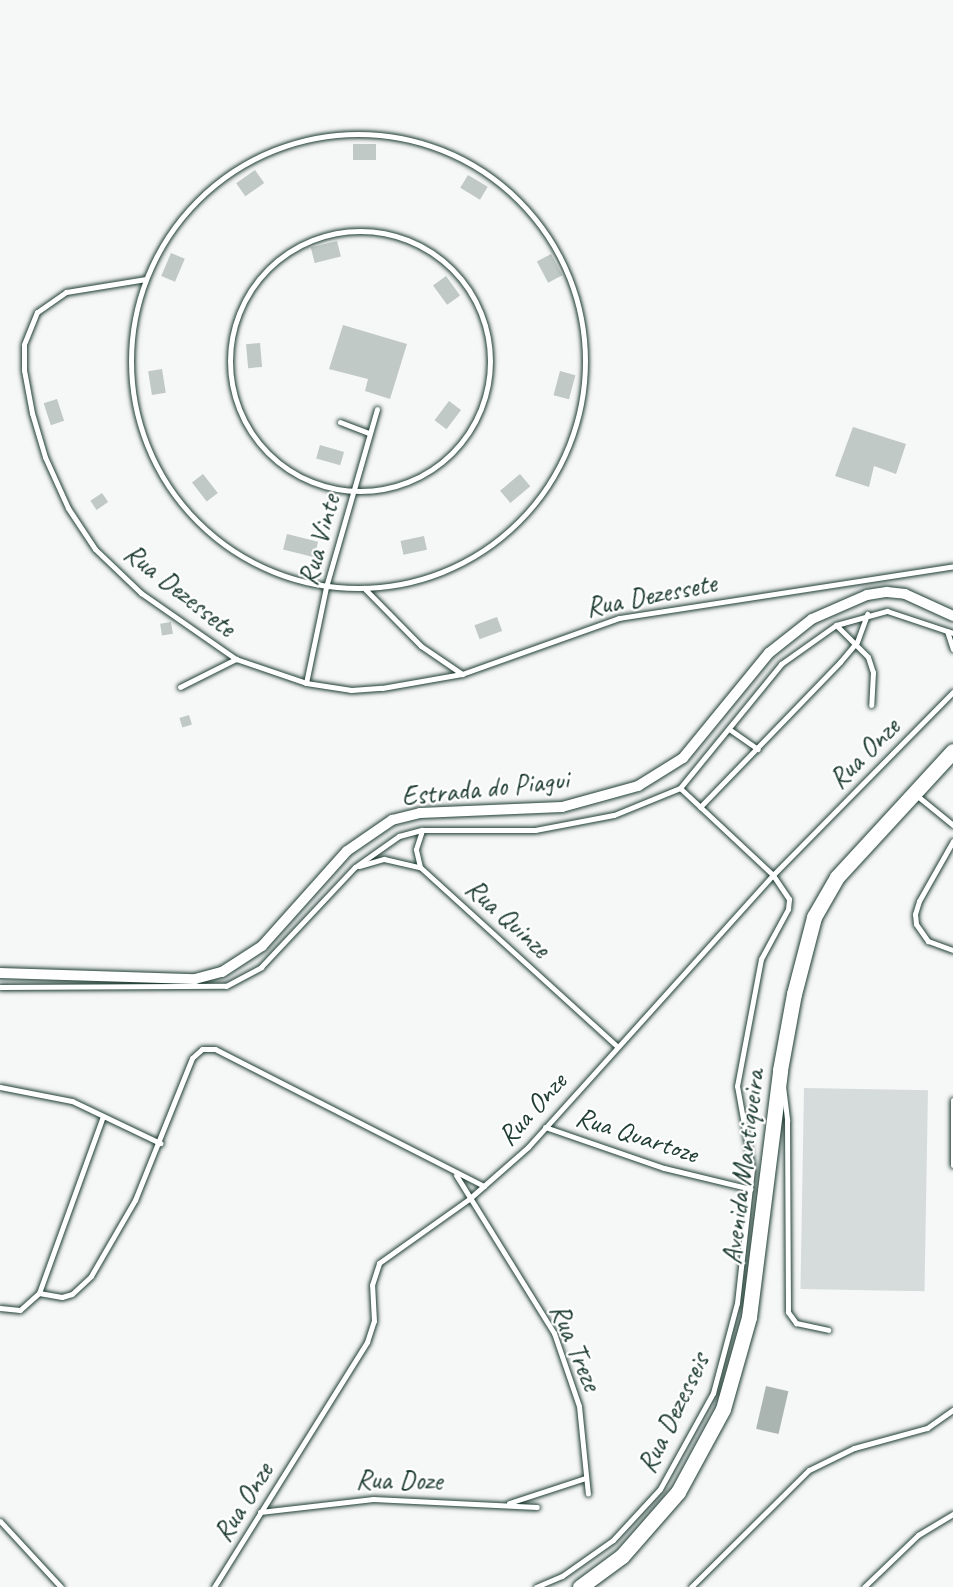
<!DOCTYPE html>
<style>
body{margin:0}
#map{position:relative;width:953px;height:1587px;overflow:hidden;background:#f6f7f7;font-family:Caveat,sans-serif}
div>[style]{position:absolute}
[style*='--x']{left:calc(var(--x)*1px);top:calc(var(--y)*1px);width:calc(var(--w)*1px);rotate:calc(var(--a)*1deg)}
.green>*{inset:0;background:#d6dcdb;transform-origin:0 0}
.water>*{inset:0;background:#aab5b1;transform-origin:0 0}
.building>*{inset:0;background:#c0c9c6;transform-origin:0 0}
.roads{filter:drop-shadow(0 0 2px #1f3d34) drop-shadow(0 0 2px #1f3d34)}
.lane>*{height:5px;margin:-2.5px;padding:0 2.5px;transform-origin:2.5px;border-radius:2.5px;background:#fff}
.lane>.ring{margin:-2.5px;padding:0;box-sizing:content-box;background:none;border:5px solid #fff;border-radius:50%}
.street>*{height:10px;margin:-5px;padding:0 5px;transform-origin:5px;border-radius:5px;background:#fff}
.secondary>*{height:15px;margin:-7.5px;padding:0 7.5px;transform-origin:7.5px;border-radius:7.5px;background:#fff}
span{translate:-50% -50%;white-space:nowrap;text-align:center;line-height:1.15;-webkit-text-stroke:4.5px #fff;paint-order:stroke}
.street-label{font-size:28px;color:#1f3d34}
</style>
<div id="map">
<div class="green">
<div style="left:804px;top:1088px;width:124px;height:201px;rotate:1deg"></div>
</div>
<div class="water">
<div style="left:766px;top:1386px;width:23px;height:44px;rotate:13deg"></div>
</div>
<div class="building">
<div style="left:376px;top:144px;width:16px;height:23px;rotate:90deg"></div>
<div style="left:255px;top:170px;width:16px;height:23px;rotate:55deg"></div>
<div style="left:468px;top:175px;width:23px;height:15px;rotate:31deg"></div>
<div style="left:337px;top:241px;width:16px;height:27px;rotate:76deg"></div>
<div style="left:171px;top:253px;width:15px;height:25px;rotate:23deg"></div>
<div style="left:551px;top:254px;width:24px;height:16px;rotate:62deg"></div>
<div style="left:446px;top:276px;width:24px;height:16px;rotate:54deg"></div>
<div style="clip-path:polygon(343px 325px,407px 344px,390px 399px,365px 391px,368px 379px,329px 369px)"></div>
<div style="left:260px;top:343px;width:24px;height:14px;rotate:85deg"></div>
<div style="left:162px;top:369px;width:24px;height:14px;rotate:81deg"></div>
<div style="left:560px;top:371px;width:16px;height:25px;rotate:15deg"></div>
<div style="left:57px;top:399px;width:23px;height:14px;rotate:72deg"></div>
<div style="left:449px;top:401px;width:15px;height:24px;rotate:37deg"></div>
<div style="clip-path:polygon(853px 427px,906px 444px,896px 474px,874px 466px,869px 487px,835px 476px)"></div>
<div style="left:320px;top:445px;width:25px;height:14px;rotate:16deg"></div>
<div style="left:203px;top:474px;width:24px;height:14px;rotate:52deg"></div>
<div style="left:520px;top:474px;width:16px;height:26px;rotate:50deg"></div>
<div style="left:102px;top:493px;width:11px;height:14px;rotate:56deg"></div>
<div style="left:287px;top:534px;width:32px;height:16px;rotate:14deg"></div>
<div style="left:424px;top:536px;width:14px;height:24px;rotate:78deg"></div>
<div style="left:497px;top:617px;width:15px;height:24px;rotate:70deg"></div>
<div style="left:171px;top:622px;width:12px;height:11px;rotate:81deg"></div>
<div style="left:189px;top:715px;width:10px;height:10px;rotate:73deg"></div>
</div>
<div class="roads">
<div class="lane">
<div class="ring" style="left:131px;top:134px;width:449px;height:449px"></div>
<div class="ring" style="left:230px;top:231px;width:255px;height:255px"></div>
<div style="--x:146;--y:279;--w:81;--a:170.8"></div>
<div style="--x:66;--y:292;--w:35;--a:145"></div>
<div style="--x:37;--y:312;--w:35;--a:112"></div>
<div style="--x:24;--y:345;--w:25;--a:90"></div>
<div style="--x:24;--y:370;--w:44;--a:79.5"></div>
<div style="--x:32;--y:413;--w:46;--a:73.5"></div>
<div style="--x:45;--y:457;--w:56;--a:65.7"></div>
<div style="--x:68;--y:508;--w:49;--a:56.6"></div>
<div style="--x:95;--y:549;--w:64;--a:43.7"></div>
<div style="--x:141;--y:593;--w:116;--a:34.8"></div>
<div style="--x:236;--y:659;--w:74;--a:18.9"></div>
<div style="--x:306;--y:683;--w:46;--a:8.8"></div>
<div style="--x:351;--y:690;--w:31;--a:-4"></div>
<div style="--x:382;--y:688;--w:81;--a:-9.9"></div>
<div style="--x:462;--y:674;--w:167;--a:-19.6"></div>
<div style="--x:619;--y:618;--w:338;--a:-8.8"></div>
<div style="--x:340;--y:422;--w:31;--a:21"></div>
<div style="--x:364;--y:588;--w:81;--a:45.5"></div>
<div style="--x:421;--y:646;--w:50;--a:34.3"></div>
<div style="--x:836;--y:625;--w:45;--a:45"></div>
<div style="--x:868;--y:657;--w:16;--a:72"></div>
<div style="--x:873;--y:672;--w:33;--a:93"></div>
<div style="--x:947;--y:631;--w:19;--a:72"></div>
<div style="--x:306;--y:683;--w:98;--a:-78.2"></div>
<div style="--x:326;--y:587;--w:185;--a:-74"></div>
<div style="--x:180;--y:687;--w:63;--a:-26.6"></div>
<div style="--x:729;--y:729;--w:35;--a:35"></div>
<div style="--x:915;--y:794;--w:49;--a:39.2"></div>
<div style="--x:700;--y:807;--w:202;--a:-46"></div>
<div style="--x:840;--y:662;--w:26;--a:-50"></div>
<div style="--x:857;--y:642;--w:30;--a:-70"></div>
<div style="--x:953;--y:841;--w:69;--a:119.5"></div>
<div style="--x:919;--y:901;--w:14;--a:107"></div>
<div style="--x:915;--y:914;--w:10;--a:84"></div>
<div style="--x:916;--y:924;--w:21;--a:55"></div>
<div style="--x:928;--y:941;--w:27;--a:20"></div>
<div style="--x:359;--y:866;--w:26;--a:-16"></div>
<div style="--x:384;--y:859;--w:37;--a:13"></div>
<div style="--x:420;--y:867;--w:266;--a:42.3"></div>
<div style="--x:420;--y:867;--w:18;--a:-103"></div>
<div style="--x:416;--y:849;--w:20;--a:-72"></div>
<div style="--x:0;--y:987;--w:226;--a:-0.3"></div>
<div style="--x:226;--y:986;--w:40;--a:-28"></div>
<div style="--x:261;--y:967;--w:137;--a:-46.8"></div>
<div style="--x:355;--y:867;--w:54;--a:-35.2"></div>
<div style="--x:399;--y:836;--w:24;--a:-15"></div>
<div style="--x:422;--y:830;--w:113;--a:0"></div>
<div style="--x:535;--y:830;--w:80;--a:-10.8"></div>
<div style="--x:614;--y:815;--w:71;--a:-22.2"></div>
<div style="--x:680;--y:788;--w:160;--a:-50.8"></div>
<div style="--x:781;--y:664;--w:67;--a:-35.3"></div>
<div style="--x:836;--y:625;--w:53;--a:-15.4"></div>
<div style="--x:887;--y:611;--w:70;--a:18.4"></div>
<div style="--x:783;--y:1086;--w:35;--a:83"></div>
<div style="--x:787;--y:1121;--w:191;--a:89.7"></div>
<div style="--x:788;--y:1312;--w:14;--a:54"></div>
<div style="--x:796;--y:1323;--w:33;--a:12"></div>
<div style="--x:0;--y:1087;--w:73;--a:11"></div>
<div style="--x:72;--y:1101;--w:98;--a:25.5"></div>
<div style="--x:953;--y:1100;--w:65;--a:90"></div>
<div style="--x:545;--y:1127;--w:126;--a:19"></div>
<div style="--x:664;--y:1168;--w:89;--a:13.6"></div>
<div style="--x:456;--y:1175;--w:186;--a:58.2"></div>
<div style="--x:554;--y:1333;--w:77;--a:71.1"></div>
<div style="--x:579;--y:1406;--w:88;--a:84.2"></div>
<div style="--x:39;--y:1293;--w:23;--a:10"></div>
<div style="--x:62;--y:1297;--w:10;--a:-17"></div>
<div style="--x:72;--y:1294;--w:26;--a:-43"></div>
<div style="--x:91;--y:1276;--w:88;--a:-59.9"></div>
<div style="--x:135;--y:1200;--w:153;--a:-68.1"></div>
<div style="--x:192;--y:1058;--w:13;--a:-42"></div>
<div style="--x:202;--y:1049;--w:13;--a:0"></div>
<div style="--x:215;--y:1049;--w:302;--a:27"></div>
<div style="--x:0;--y:1308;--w:20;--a:6"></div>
<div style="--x:20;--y:1310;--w:25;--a:-42"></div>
<div style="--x:39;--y:1293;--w:188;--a:-70.1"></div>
<div style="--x:509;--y:1503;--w:80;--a:-18.2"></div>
<div style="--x:260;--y:1512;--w:114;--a:-6.6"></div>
<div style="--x:373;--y:1499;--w:164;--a:2.8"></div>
<div style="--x:0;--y:1521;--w:90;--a:47.3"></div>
<div style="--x:214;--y:1587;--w:289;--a:-58"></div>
<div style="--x:367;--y:1342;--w:22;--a:-72"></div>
<div style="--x:374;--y:1321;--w:36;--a:-93"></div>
<div style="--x:372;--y:1285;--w:23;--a:-72"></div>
<div style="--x:379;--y:1263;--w:110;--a:-35.4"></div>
<div style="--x:469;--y:1199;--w:79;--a:-41.4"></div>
<div style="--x:528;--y:1147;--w:366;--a:-48"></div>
<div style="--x:773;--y:875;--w:257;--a:-45.5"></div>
<div style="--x:536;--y:1587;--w:28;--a:-23"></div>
<div style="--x:562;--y:1576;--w:62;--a:-35.2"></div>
<div style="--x:613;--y:1540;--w:69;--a:-47.3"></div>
<div style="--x:660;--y:1489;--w:110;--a:-61.1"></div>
<div style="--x:713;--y:1393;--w:93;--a:-75.1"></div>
<div style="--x:737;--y:1303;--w:135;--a:-83.6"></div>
<div style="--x:752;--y:1169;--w:84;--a:-100.2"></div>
<div style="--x:737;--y:1086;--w:129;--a:-79.3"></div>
<div style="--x:761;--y:959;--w:57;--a:-61.6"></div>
<div style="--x:788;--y:909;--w:10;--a:-84"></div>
<div style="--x:789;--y:899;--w:29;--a:-124"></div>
<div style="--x:773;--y:875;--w:127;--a:-136.9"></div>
<div style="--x:691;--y:1587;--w:166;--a:-44.8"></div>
<div style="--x:809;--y:1470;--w:50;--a:-26.1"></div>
<div style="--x:854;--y:1448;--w:76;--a:-15.3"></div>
<div style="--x:927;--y:1428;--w:32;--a:-35"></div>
<div style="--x:864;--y:1587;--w:75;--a:-43.9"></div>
<div style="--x:918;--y:1535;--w:41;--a:-31"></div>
</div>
<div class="street">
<div style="--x:0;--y:973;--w:195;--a:1.8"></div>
<div style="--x:195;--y:979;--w:28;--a:-15"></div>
<div style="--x:222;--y:972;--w:48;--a:-33"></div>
<div style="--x:262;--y:946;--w:127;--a:-48.2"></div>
<div style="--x:347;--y:851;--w:55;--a:-34.6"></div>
<div style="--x:392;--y:820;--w:29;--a:-14"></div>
<div style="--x:420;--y:813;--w:142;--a:-2.4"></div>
<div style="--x:562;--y:807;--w:79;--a:-15.4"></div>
<div style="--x:638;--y:786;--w:53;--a:-31.9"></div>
<div style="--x:683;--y:758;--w:136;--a:-50.7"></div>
<div style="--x:769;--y:653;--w:55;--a:-38.3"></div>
<div style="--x:812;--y:619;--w:60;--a:-23.6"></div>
<div style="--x:867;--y:595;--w:20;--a:-9"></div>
<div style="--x:887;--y:592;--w:18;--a:6"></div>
<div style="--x:905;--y:594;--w:53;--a:24.6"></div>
</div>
<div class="secondary">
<div style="--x:580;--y:1587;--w:52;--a:-36.4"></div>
<div style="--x:622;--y:1556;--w:85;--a:-48.8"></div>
<div style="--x:678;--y:1492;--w:94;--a:-61.5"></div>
<div style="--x:723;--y:1409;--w:96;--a:-74.2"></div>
<div style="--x:749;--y:1317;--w:249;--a:-82.8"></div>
<div style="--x:780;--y:1070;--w:77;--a:-79.6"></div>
<div style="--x:794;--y:994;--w:80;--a:-75.4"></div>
<div style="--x:814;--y:917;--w:46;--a:-60.1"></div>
<div style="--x:837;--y:877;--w:171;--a:-47.4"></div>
</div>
</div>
<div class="street-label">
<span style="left:319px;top:540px;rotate:-75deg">Rua Vinte</span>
<span style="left:180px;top:590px;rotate:38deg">Rua Dezessete</span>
<span style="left:651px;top:595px;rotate:-11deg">Rua Dezessete</span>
<span style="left:864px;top:753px;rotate:-45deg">Rua Onze</span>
<span style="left:485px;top:788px;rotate:-6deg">Estrada do Piagui</span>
<span style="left:508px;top:918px;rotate:42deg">Rua Quinze</span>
<span style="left:532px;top:1109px;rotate:-48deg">Rua Onze</span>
<span style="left:637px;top:1135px;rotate:18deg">Rua Quartoze</span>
<span style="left:743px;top:1167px;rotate:-83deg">Avenida Mantiqueira</span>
<span style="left:576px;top:1347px;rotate:67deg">Rua Treze</span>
<span style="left:673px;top:1413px;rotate:-64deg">Rua Dezesseis</span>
<span style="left:399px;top:1480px;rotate:1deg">Rua Doze</span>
<span style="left:243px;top:1502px;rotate:-58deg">Rua Onze</span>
</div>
</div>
